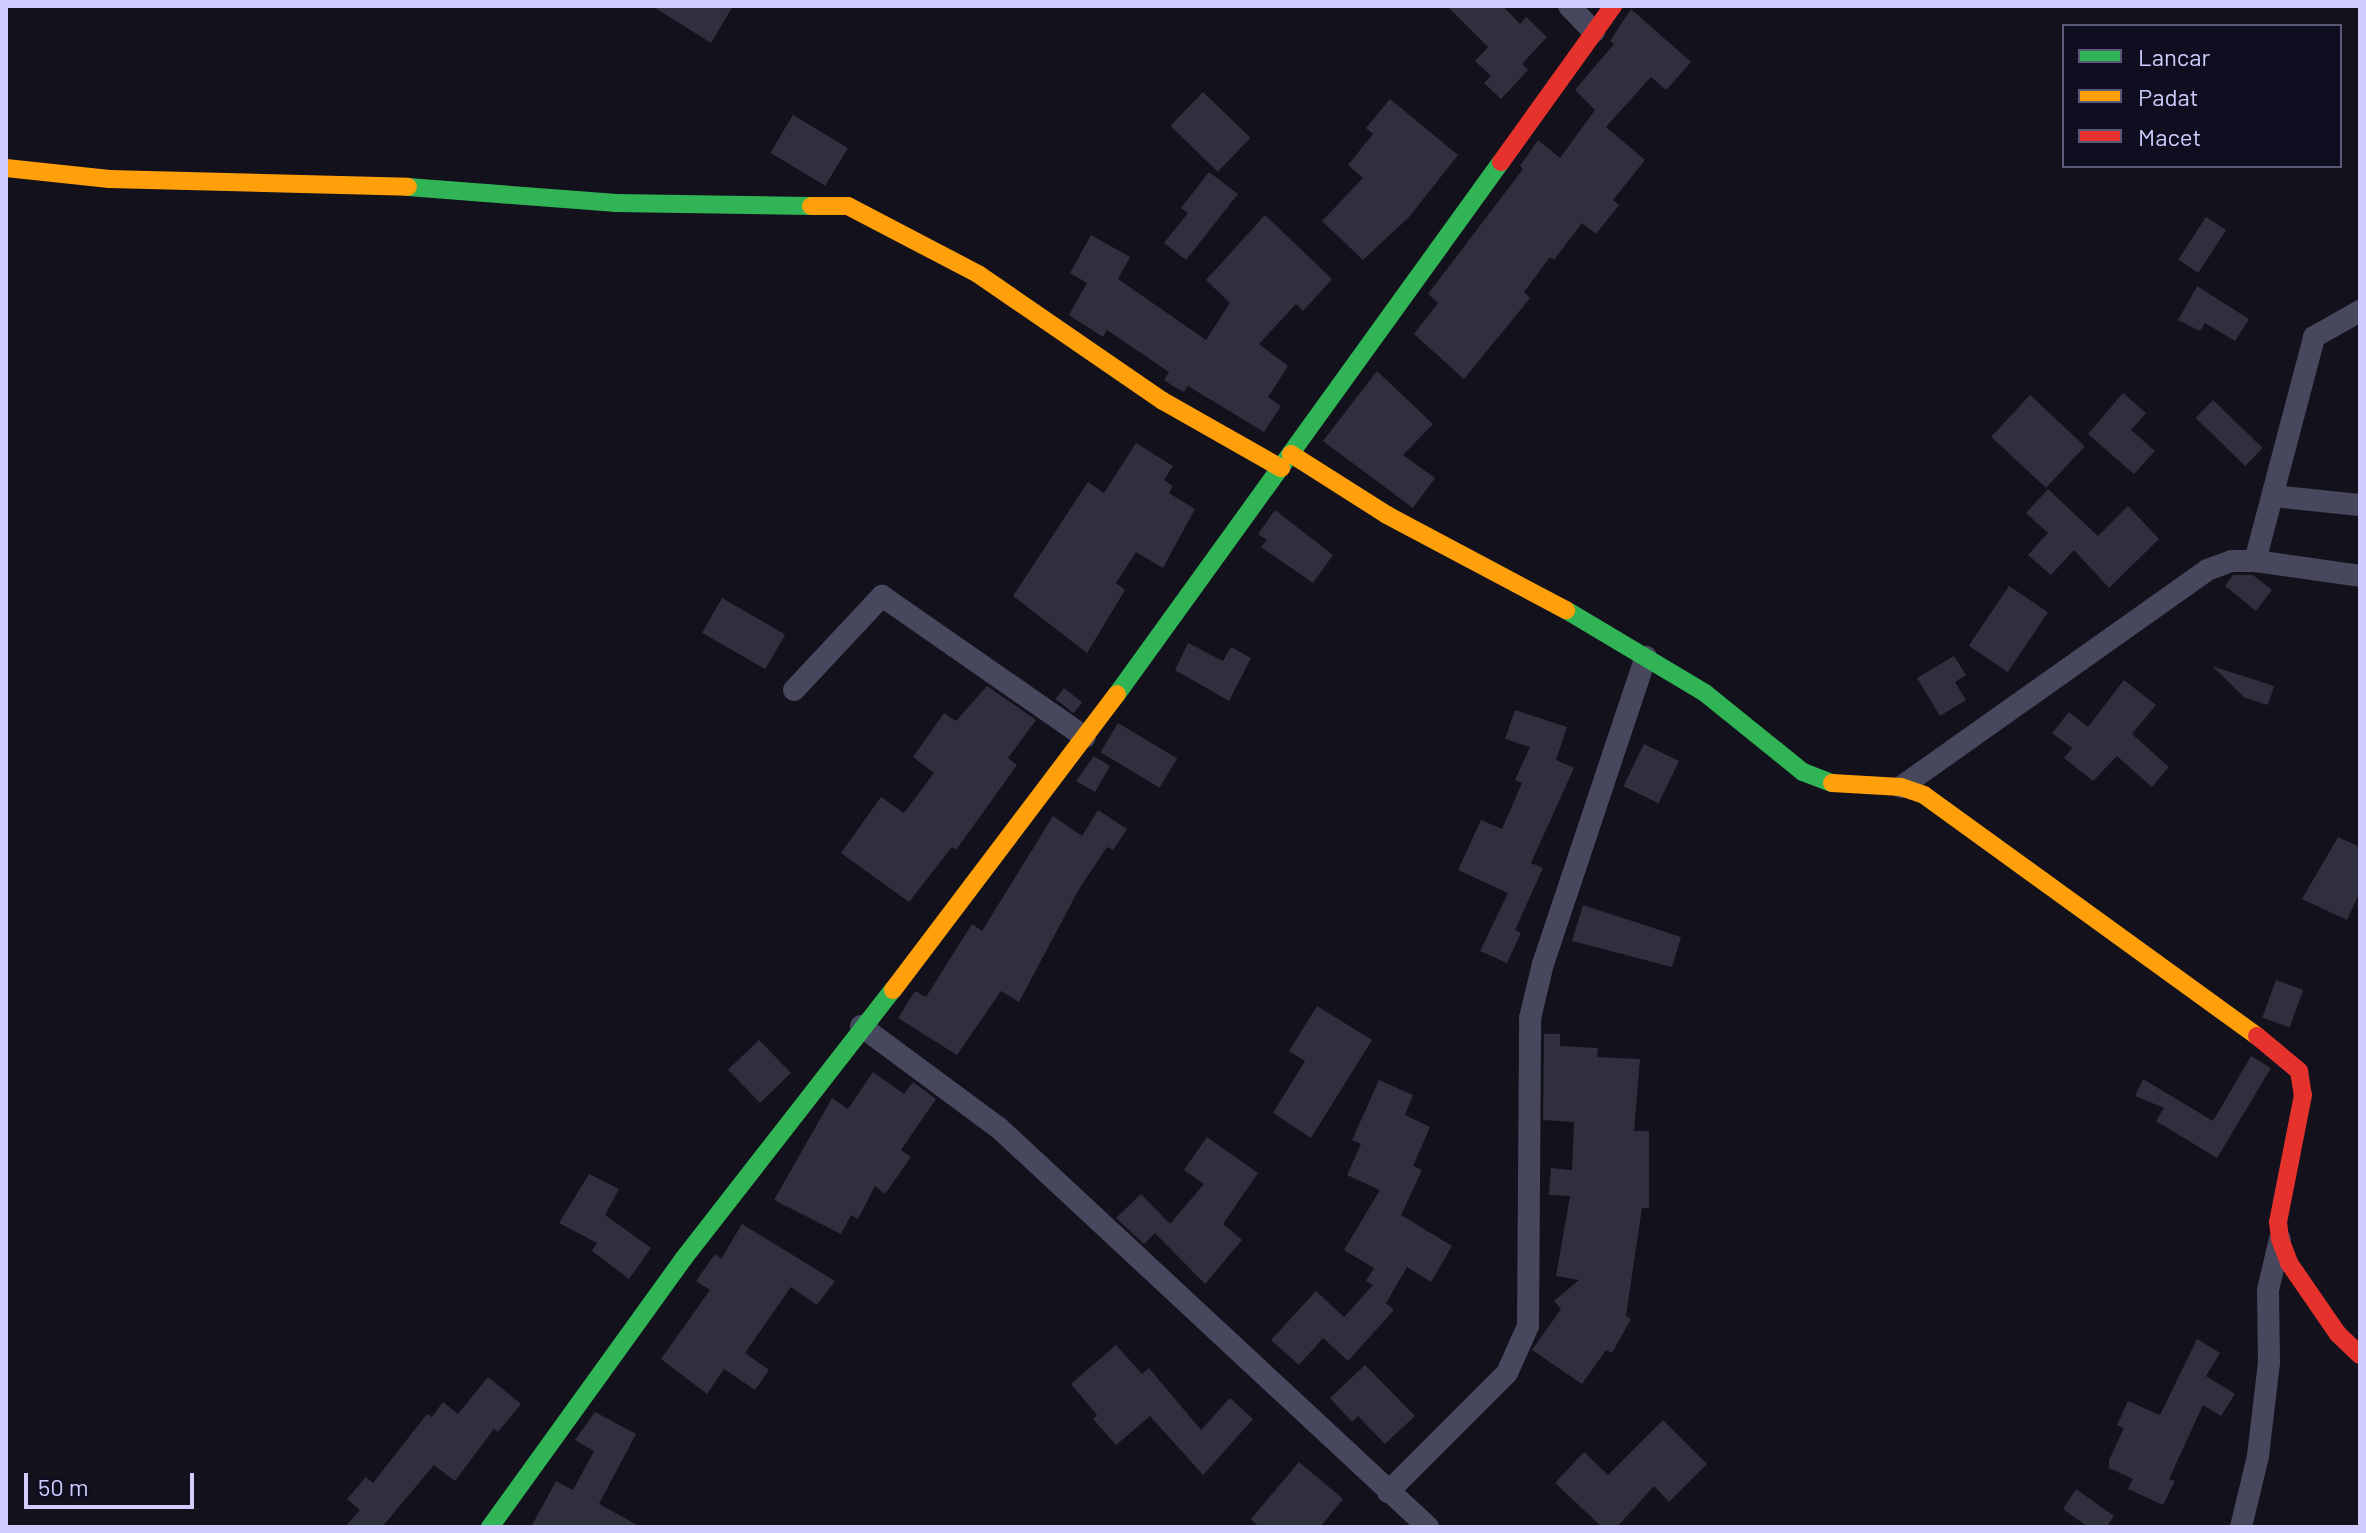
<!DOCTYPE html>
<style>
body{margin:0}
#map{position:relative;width:2366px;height:1533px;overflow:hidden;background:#12111c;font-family:Barlow,sans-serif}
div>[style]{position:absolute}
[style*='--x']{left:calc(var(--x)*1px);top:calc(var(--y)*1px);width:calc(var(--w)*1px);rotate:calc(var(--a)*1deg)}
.building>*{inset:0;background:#302f3e;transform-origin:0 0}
.street>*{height:22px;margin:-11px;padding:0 11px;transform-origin:11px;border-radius:11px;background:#47475d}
.fast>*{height:18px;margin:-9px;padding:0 9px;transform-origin:9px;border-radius:9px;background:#30b455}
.slow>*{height:18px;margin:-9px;padding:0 9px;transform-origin:9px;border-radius:9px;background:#ff9f0a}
.jam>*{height:18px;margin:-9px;padding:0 9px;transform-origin:9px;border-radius:9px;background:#e5322d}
span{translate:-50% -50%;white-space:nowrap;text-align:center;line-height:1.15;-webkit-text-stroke:6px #0f0d20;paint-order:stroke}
.frame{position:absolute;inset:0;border:8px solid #d0cdfe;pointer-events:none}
.legend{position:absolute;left:2062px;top:24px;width:280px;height:144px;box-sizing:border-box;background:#0f0d20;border:2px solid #5c5a79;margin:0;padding:10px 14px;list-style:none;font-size:24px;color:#d0cdfe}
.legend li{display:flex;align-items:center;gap:16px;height:40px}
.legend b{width:40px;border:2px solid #5c5a79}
.scale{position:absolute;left:24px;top:1473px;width:170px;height:36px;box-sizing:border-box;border:4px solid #d0cdfe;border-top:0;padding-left:10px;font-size:24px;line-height:28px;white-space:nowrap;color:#d0cdfe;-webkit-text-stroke:6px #0f0d20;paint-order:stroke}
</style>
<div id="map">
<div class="building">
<div style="clip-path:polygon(652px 6px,733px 6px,711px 43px)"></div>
<div style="clip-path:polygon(1447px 6px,1503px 6px,1520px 24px,1526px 17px,1547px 37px,1522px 64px,1528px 70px,1501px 99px,1484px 83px,1491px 76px,1475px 61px,1488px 47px)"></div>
<div style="clip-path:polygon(1631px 9px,1691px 62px,1666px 90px,1651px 77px,1606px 127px,1645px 160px,1613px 200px,1619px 205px,1596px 234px,1582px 223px,1554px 260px,1550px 257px,1524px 292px,1530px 298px,1464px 379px,1414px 334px,1438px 303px,1428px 294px,1523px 169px,1520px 166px,1538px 140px,1560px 158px,1595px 110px,1575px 90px,1614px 44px,1610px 41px)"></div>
<div style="left:1203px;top:92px;width:66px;height:47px;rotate:44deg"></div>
<div style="clip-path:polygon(1390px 99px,1458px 155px,1409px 217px,1363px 260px,1322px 221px,1363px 178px,1348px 165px,1373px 134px,1366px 128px)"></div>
<div style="left:793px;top:115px;width:64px;height:44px;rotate:31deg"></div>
<div style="clip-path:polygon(1209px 172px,1238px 194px,1186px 260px,1164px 243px,1188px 213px,1181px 208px)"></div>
<div style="clip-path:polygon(1265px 215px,1332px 279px,1303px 311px,1296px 304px,1259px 344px,1288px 366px,1268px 397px,1281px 406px,1264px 432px,1188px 386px,1184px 392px,1173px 386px,1164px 380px,1169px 372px,1107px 330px,1103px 337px,1069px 315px,1087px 283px,1070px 273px,1091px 235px,1130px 257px,1118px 279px,1206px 340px,1230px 303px,1206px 280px)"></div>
<div style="left:2206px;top:217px;width:24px;height:51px;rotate:33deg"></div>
<div style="clip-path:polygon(2197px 286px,2249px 319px,2235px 341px,2205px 323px,2200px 331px,2178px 320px)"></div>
<div style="clip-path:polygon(1377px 371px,1433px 424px,1403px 455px,1435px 478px,1413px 508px,1323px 441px)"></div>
<div style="clip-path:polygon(2123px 393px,2146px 413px,2131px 430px,2155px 451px,2134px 474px,2088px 434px)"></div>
<div style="left:2030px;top:395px;width:75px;height:57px;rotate:43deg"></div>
<div style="left:2213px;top:400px;width:69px;height:25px;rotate:44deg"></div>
<div style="clip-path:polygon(1136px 443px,1173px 466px,1164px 480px,1173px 486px,1169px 493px,1195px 509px,1163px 568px,1136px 552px,1116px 583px,1125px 590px,1087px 653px,1013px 596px,1088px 482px,1104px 493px)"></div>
<div style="clip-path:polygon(2048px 489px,2098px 536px,2128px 506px,2159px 539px,2109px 588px,2074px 550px,2051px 575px,2028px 555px,2048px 533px,2026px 513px)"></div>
<div style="clip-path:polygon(1275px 510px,1333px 555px,1313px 583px,1261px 547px,1267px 540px,1258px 534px)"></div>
<div style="clip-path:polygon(2233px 575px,2253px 575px,2272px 590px,2256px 611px,2225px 586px)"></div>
<div style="left:2009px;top:586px;width:47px;height:72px;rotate:34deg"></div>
<div style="left:722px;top:598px;width:73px;height:40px;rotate:30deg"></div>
<div style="clip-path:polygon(1188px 643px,1223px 661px,1231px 647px,1251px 658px,1229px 701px,1175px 670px)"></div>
<div style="clip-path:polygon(1954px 656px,1966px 675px,1955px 682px,1966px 700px,1940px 716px,1917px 678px)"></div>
<div style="clip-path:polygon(2212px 666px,2274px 686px,2268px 705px,2245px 698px)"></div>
<div style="clip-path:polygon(2124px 680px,2156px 705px,2132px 734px,2169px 767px,2152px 787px,2117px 756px,2093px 781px,2064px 758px,2072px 748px,2052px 733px,2069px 712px,2088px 727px)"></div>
<div style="clip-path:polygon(987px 686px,1036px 720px,1008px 758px,1017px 765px,956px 850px,952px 847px,909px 902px,841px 853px,881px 797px,904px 813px,934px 773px,913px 757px,944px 713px,956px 721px)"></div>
<div style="left:1064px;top:688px;width:23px;height:14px;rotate:38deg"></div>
<div style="clip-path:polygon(1515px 710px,1567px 727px,1556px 760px,1574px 768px,1531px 863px,1543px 868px,1515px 930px,1521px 933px,1507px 963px,1480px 951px,1508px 893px,1458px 870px,1481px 820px,1502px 829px,1522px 783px,1515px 780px,1530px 747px,1505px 739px)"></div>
<div style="left:1118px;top:723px;width:69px;height:34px;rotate:31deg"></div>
<div style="left:1644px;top:744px;width:39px;height:47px;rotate:26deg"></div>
<div style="clip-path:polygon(1094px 756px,1110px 766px,1095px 792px,1076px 781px)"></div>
<div style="clip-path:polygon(1098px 810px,1127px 829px,1113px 850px,1107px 847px,1079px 889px,1019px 1002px,1001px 991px,957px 1055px,898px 1018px,915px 991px,926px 997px,972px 924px,982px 931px,1053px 816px,1082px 836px)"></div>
<div style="clip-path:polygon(2338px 837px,2360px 847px,2360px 892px,2347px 920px,2302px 899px)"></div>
<div style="clip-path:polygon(1583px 905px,1681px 937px,1672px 967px,1572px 941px)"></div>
<div style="left:2276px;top:980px;width:29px;height:40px;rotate:20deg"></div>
<div style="clip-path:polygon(1317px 1006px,1372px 1040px,1311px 1138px,1273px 1113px,1305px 1061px,1289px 1051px)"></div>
<div style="clip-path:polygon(1544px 1034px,1560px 1034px,1560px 1046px,1598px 1048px,1597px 1057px,1640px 1059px,1634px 1131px,1649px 1131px,1649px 1208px,1642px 1208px,1626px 1316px,1631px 1319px,1612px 1353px,1606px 1350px,1582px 1384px,1532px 1350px,1561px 1309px,1554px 1301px,1579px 1280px,1556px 1276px,1570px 1196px,1549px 1195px,1551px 1168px,1572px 1170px,1574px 1122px,1543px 1120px)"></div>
<div style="left:759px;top:1040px;width:46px;height:43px;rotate:46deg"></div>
<div style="clip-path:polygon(2251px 1056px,2271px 1068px,2217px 1158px,2156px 1121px,2164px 1108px,2135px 1096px,2143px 1079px,2213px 1121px)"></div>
<div style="clip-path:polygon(873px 1072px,904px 1094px,913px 1082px,936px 1099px,901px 1150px,911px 1157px,885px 1194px,875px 1186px,858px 1219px,851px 1215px,841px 1234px,774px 1200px,832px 1098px,848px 1109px)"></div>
<div style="clip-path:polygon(1379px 1080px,1413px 1095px,1405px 1115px,1430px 1127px,1413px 1166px,1422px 1170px,1401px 1215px,1452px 1246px,1431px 1282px,1407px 1267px,1386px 1303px,1394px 1310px,1348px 1361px,1323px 1338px,1299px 1365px,1271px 1340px,1293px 1316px,1316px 1291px,1344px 1317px,1373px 1285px,1366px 1281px,1374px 1268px,1344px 1250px,1380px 1190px,1347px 1175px,1361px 1144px,1352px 1140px)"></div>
<div style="clip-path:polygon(1207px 1137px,1258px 1173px,1223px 1224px,1242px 1240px,1205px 1284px,1155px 1233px,1144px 1244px,1116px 1218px,1141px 1194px,1170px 1224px,1204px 1184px,1184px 1170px)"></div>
<div style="clip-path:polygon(589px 1174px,619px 1189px,605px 1215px,651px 1248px,629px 1279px,592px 1251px,597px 1243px,559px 1223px)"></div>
<div style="clip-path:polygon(742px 1224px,835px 1281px,817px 1305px,791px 1287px,745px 1353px,769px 1370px,755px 1390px,724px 1369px,707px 1394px,661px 1359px,710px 1290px,696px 1281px,715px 1254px,721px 1259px)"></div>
<div style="clip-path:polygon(2197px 1339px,2220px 1353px,2206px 1376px,2235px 1394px,2221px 1416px,2203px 1405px,2169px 1479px,2175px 1481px,2163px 1505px,2128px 1489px,2133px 1479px,2109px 1468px,2109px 1460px,2124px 1428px,2117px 1425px,2128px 1401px,2160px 1415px)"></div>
<div style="clip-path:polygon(1116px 1345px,1142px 1374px,1149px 1368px,1201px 1430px,1230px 1398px,1253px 1419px,1203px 1475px,1150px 1416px,1116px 1445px,1093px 1419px,1097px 1415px,1071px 1384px)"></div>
<div style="clip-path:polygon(1365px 1365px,1415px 1416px,1385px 1444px,1358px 1416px,1352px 1422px,1330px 1398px)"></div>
<div style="clip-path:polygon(488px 1377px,521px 1404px,498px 1432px,494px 1429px,455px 1481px,434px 1465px,382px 1527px,345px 1527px,360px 1510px,347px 1499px,366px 1477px,373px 1483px,427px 1414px,432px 1417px,443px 1402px,458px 1414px)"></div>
<div style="clip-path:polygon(595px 1412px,636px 1434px,599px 1504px,641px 1527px,531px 1527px,556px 1481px,573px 1490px,594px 1451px,575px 1440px)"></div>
<div style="clip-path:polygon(1663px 1420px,1707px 1464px,1669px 1502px,1654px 1486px,1617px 1527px,1602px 1527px,1555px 1483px,1584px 1452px,1608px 1475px)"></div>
<div style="clip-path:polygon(1299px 1462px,1343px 1499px,1320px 1527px,1259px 1527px,1251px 1519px)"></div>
<div style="clip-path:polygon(2076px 1489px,2114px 1516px,2106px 1527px,2088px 1527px,2063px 1509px)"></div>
</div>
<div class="street">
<div style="--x:1569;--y:6;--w:36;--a:46"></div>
<div style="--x:2273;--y:496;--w:87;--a:5.9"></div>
<div style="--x:2255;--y:561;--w:232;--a:-75.2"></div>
<div style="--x:2314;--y:337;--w:53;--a:-29.5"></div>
<div style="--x:794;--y:690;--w:129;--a:-46.9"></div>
<div style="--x:882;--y:596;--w:247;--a:34.8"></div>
<div style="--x:1901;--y:787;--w:375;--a:-35.3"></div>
<div style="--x:2207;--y:570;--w:27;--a:-20"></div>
<div style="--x:2232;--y:561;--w:23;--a:0"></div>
<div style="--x:2255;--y:561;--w:106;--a:8.1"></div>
<div style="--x:861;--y:1026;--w:172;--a:36.5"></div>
<div style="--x:999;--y:1128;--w:586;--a:42.92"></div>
<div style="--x:1388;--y:1492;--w:168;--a:-45"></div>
<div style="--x:1507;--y:1373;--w:51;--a:-65.9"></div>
<div style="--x:1528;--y:1326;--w:308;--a:-89.6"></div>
<div style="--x:1530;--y:1018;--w:56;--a:-76.5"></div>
<div style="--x:1543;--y:964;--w:324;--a:-71.5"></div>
<div style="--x:2241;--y:1527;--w:73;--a:-76.5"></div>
<div style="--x:2258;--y:1456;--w:94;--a:-83.3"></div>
<div style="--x:2269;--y:1363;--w:73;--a:-90.8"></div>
<div style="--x:2268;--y:1290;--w:52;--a:-76.8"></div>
</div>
<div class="fast">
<div style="--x:408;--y:187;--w:209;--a:4.4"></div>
<div style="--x:616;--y:203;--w:195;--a:0.9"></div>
<div style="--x:1566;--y:610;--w:162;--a:30.8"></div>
<div style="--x:1705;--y:693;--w:126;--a:38.9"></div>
<div style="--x:1803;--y:772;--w:31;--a:21"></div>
<div style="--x:1117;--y:694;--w:656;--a:-54.18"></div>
<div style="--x:490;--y:1527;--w:332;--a:-54.2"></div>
<div style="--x:684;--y:1258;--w:340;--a:-52.1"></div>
</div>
<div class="slow">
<div style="--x:6;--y:168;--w:104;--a:6.1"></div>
<div style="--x:109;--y:179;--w:299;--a:1.5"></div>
<div style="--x:811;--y:206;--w:37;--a:0"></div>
<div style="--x:848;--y:206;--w:147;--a:27.6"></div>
<div style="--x:978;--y:274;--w:224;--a:34.5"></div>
<div style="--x:1163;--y:401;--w:136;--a:29.6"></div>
<div style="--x:1291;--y:454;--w:114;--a:32.4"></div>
<div style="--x:1387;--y:515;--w:203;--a:28"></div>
<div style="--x:1832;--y:783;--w:69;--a:3.3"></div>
<div style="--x:1901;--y:787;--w:24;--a:19"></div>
<div style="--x:1924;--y:795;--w:411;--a:35.9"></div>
<div style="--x:893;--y:990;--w:371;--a:-52.9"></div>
</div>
<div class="jam">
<div style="--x:1501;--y:162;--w:192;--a:-54.3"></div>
<div style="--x:2257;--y:1036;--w:55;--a:39.8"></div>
<div style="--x:2299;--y:1071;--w:24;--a:81"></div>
<div style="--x:2303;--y:1095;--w:129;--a:101.1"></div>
<div style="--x:2278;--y:1222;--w:17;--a:83"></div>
<div style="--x:2280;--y:1239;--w:26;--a:69"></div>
<div style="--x:2289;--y:1263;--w:86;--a:55.4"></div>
<div style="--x:2338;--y:1334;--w:30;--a:44"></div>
</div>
<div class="frame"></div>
<ul class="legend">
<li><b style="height:10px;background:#30b455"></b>Lancar</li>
<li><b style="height:10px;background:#ff9f0a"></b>Padat</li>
<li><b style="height:10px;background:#e5322d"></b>Macet</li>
</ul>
<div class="scale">50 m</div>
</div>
